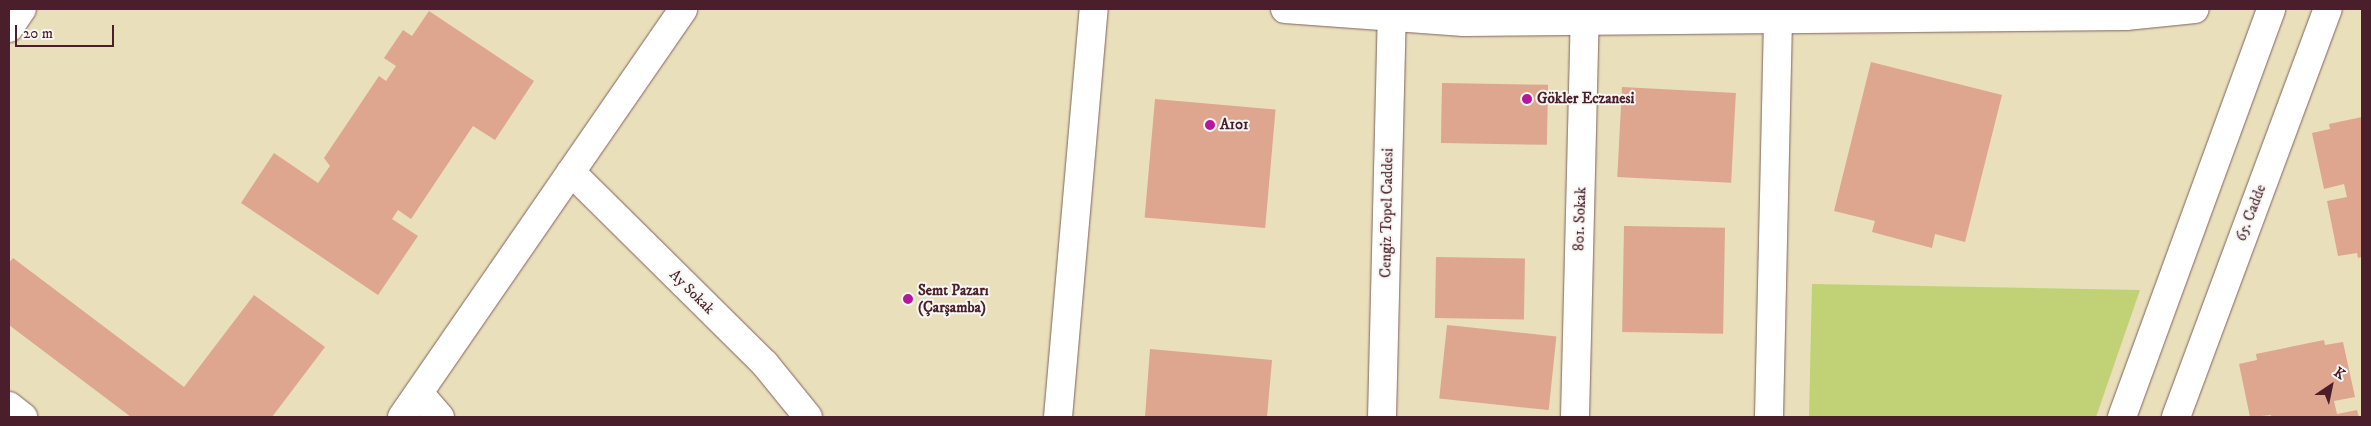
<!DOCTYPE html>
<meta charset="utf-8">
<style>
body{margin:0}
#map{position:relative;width:2371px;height:426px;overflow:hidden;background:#e9dfbb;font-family:"IM FELL DW Pica",serif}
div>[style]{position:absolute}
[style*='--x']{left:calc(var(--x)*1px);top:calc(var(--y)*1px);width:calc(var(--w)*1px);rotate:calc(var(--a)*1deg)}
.green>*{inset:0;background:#c0d275}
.building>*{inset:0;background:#dea58f;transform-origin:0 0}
.roads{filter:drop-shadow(0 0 1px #82625d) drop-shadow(0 0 1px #82625d)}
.minor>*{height:28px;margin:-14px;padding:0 14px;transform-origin:14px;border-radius:14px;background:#fff}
.major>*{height:28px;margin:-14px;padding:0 14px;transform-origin:14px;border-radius:14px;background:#fff}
.dots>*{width:14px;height:14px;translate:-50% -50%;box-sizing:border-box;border:2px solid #f6f6f2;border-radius:50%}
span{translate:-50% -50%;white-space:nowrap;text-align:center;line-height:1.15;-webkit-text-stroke:4px #f6f6f2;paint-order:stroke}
.poi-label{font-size:15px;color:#4a1f2b;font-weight:700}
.left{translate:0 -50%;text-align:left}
.street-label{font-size:15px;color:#4a1f2b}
.frame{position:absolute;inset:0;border:10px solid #4a1f2b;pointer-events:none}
.north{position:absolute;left:2306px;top:361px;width:50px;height:50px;-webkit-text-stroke:4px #f6f6f2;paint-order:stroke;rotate:34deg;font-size:14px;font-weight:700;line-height:20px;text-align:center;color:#4a1f2b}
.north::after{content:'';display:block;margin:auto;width:18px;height:22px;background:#4a1f2b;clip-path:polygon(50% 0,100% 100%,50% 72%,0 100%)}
.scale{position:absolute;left:15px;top:25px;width:99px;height:22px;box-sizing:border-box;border:2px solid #4a1f2b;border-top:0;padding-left:6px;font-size:15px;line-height:18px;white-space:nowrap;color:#4a1f2b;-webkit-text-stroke:4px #f6f6f2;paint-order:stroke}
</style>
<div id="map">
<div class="green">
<div style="clip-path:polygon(1812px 284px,2140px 290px,2096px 417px,1809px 417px)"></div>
</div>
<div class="building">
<div style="clip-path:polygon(429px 11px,534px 81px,495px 140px,473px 126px,411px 219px,398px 210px,392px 219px,418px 236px,378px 295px,241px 203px,274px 153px,318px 183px,330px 166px,324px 158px,379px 76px,386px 81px,396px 66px,384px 58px,403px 30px,412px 36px)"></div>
<div style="clip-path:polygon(1871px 62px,2002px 95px,1965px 242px,1935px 234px,1932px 248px,1872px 232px,1875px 221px,1834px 211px)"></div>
<div style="left:1442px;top:83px;width:106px;height:60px;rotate:1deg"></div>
<div style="left:1622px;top:87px;width:114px;height:90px;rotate:3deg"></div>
<div style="left:1155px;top:99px;width:121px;height:119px;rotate:5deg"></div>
<div style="clip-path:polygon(2362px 117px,2362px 257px,2358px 258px,2357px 253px,2338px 256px,2327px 201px,2347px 197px,2344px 184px,2324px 189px,2312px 133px,2330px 129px,2329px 124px)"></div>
<div style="left:1624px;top:226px;width:101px;height:106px;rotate:1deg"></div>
<div style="left:1436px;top:257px;width:89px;height:61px;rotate:1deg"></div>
<div style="clip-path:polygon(13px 258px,184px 387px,254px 295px,325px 347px,272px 417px,131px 417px,9px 325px,9px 263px)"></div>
<div style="left:1447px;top:325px;width:110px;height:74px;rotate:6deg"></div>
<div style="clip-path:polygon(2324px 340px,2325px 345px,2343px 342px,2355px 397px,2334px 401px,2337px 414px,2357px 410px,2359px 417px,2271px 417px,2271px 415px,2250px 417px,2239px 364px,2257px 360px,2256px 354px)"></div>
<div style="clip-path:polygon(1150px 349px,1272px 360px,1267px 417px,1145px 417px)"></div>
</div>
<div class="roads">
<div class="minor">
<div style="--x:1285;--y:9;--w:179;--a:4.2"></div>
<div style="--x:1464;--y:22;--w:662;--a:-0.52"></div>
<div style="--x:2126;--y:16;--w:69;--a:-5.8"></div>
<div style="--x:9;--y:28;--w:23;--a:-56"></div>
<div style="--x:571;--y:172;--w:273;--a:44.7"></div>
<div style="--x:765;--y:364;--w:68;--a:50.9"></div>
<div style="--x:419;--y:393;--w:32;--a:49"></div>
<div style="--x:9;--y:406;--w:18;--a:38"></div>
<div style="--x:402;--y:417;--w:495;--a:-55.4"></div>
<div style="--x:1058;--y:417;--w:410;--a:-85"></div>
<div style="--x:1382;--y:417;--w:408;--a:-88.6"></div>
<div style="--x:1575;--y:417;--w:397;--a:-88.6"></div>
<div style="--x:1769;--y:417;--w:397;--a:-88.7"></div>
<div style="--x:1778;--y:20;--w:13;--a:-122"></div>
</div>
<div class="major">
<div style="--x:2122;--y:417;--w:434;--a:-69.9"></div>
<div style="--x:2176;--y:417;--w:435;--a:-69.6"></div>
</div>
</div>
<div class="dots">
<div style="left:1527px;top:99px;background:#b5179e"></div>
<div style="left:1210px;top:125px;background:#b5179e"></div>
<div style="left:908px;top:299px;background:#b5179e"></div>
</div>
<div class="poi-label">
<span class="left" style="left:1537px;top:99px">Gökler Eczanesi</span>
<span class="left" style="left:1220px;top:125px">A101</span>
<span class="left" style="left:918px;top:299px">Semt Pazarı<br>(Çarşamba)</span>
</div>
<div class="street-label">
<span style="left:1387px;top:213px;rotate:-89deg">Cengiz Topel Caddesi</span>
<span style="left:2251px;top:213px;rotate:-69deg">65. Cadde</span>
<span style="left:1580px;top:219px;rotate:-88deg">801. Sokak</span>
<span style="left:692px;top:292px;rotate:45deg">Ay Sokak</span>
</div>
<div class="frame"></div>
<div class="north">K</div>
<div class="scale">20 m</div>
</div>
